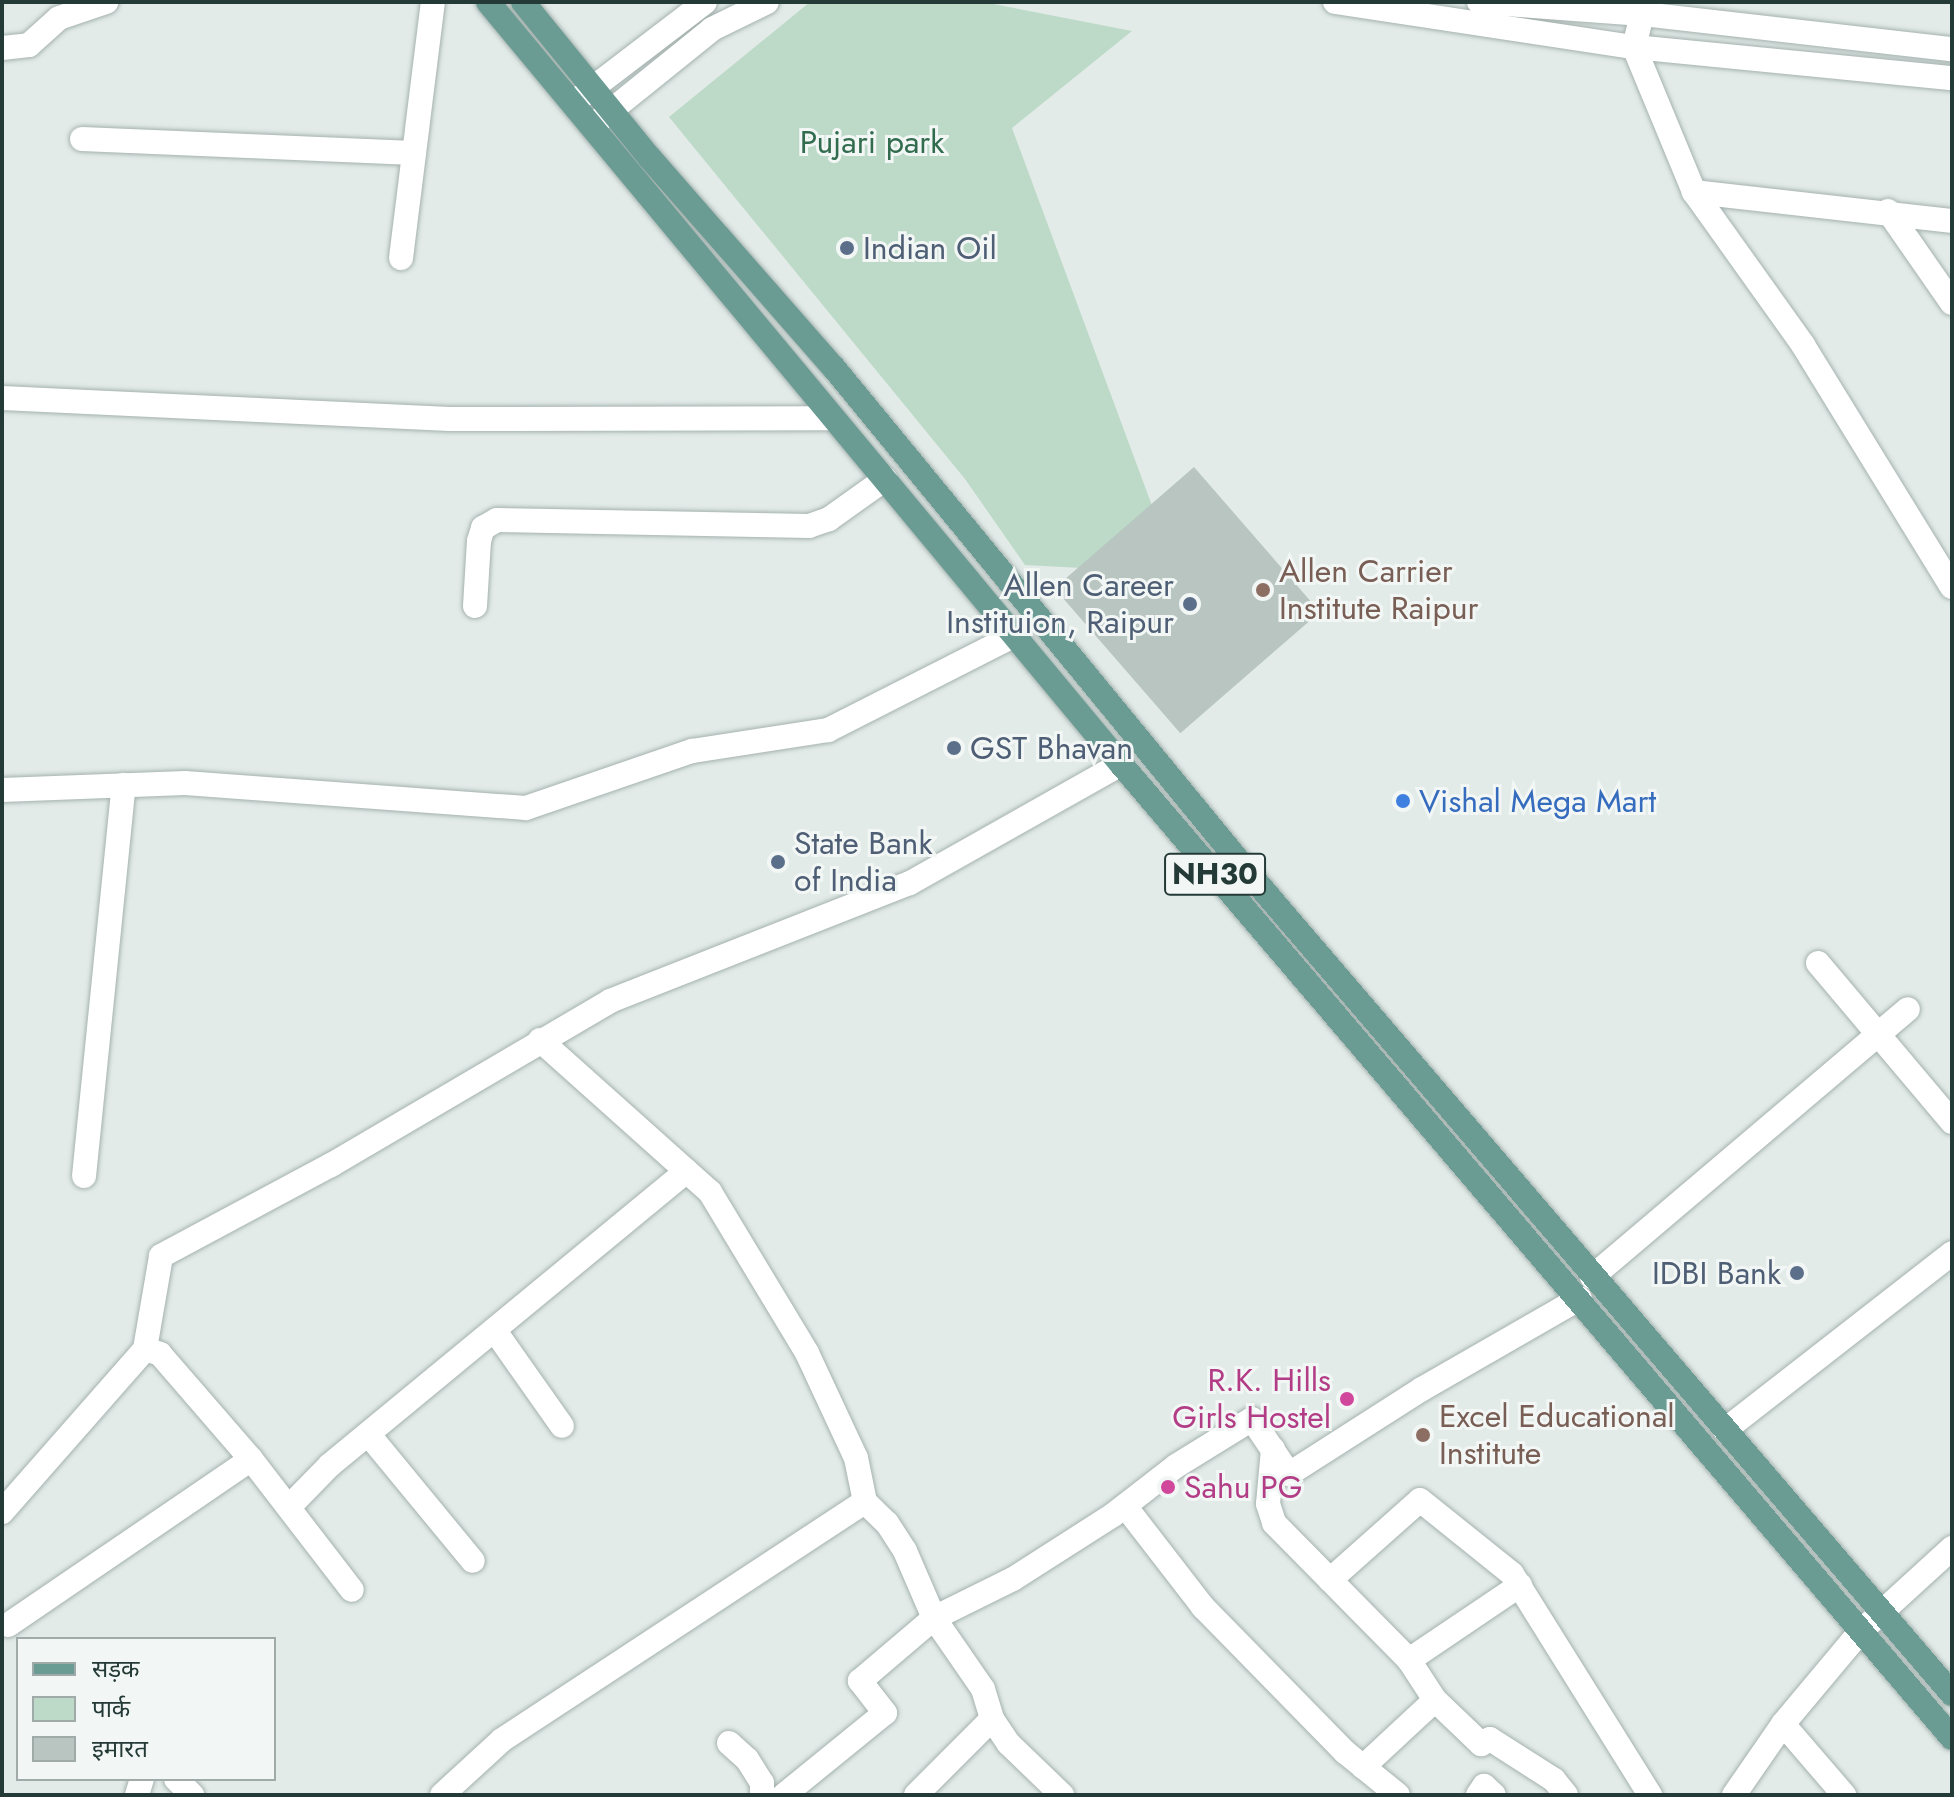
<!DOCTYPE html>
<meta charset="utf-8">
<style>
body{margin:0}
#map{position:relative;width:1954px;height:1797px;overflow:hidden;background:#e2ebe8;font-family:Jost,"Noto Sans Devanagari",sans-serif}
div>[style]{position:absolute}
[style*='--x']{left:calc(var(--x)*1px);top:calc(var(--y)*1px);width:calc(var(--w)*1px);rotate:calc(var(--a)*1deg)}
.green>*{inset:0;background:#bddac8}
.building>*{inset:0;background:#b8c5c1;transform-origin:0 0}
.roads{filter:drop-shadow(0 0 2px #a5b2af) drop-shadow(0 0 2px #a5b2af)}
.minor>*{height:24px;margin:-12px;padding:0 12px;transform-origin:12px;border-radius:12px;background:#fff}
.major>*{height:24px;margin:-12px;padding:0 12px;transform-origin:12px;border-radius:12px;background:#6b9c94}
.dots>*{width:22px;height:22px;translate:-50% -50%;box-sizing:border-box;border:4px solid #f2f7f5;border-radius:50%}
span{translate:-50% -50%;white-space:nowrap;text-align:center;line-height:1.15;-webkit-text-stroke:6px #f2f7f5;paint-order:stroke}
.shield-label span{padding:2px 6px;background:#f2f7f5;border:2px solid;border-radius:6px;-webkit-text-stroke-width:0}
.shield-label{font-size:30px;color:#243a36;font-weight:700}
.park-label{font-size:32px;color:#326c4f}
.service-label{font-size:32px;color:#4e5e75}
.left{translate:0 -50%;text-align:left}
.right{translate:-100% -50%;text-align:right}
.education-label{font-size:32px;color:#785e54}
.shop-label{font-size:32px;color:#366cbe}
.hotel-label{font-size:32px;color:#b23c85}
.frame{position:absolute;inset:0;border:4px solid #243a36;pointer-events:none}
.legend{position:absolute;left:16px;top:1637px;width:260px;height:144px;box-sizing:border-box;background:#f2f7f5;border:2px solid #a0aba9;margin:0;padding:10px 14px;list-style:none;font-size:24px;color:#243a36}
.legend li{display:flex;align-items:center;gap:16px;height:40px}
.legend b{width:40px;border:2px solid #a0aba9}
</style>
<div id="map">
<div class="green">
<div style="clip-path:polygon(810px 2px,983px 2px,1132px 31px,1012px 128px,1177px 573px,1025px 565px,965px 479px,669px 117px)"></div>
</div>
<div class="building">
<div style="left:1194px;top:467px;width:192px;height:185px;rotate:49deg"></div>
</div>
<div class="roads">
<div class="minor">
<div style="--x:1335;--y:2;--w:302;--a:8.6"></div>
<div style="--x:1634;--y:47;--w:320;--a:5.6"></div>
<div style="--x:1479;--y:2;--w:164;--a:4.2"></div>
<div style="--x:1643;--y:14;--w:311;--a:6.5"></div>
<div style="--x:1645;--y:2;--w:46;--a:103.7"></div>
<div style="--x:1634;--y:47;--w:157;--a:67.5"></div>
<div style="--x:1694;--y:192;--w:188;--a:54.5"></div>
<div style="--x:1803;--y:345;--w:284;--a:58.4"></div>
<div style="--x:2;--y:48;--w:27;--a:-6"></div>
<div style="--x:29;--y:45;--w:40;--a:-42"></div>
<div style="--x:59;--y:18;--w:50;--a:-18.8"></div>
<div style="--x:573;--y:103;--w:166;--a:-37.4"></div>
<div style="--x:592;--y:126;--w:154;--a:-38.9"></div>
<div style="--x:712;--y:29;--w:61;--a:-26.1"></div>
<div style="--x:82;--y:139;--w:332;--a:2.4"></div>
<div style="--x:1694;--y:192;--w:260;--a:6.4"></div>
<div style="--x:1888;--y:211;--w:112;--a:55.2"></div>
<div style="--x:401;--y:258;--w:258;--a:-82.9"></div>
<div style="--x:2;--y:398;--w:448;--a:2.7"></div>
<div style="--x:450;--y:419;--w:383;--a:-0.1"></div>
<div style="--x:475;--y:606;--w:65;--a:-86.5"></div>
<div style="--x:479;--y:541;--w:14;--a:-73"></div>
<div style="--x:483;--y:528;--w:16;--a:-30"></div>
<div style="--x:497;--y:520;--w:312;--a:1.1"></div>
<div style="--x:809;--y:526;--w:21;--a:-19"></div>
<div style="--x:829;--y:519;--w:69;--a:-35.5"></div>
<div style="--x:2;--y:790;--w:183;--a:-2.2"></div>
<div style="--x:185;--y:783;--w:342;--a:4.2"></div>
<div style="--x:526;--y:808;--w:176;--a:-19"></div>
<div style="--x:692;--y:751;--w:138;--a:-8.8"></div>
<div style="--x:828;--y:730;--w:212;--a:-26.9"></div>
<div style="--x:1818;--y:963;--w:208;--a:49.9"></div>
<div style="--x:540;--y:1040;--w:228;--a:41.8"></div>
<div style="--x:710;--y:1192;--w:188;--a:58.9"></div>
<div style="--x:807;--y:1353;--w:116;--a:65"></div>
<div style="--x:856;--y:1458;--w:45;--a:78.4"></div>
<div style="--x:865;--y:1502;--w:30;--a:44"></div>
<div style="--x:887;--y:1523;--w:33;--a:57"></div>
<div style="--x:905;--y:1551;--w:73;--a:66.6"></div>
<div style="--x:934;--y:1618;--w:86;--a:55.4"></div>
<div style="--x:983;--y:1689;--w:31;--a:73"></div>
<div style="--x:992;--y:1719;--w:30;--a:56"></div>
<div style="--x:1009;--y:1744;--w:74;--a:43.9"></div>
<div style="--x:84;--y:1176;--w:393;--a:-84.2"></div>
<div style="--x:1592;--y:1277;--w:414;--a:-40.3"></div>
<div style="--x:495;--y:1331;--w:116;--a:54.8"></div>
<div style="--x:145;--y:1349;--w:16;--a:18"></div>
<div style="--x:160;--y:1354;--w:139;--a:49.1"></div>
<div style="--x:251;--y:1459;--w:165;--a:52.4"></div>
<div style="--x:1725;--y:1430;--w:288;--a:-37.9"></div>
<div style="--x:369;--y:1435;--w:163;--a:50.5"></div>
<div style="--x:1273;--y:1449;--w:55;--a:95.2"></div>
<div style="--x:1268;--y:1504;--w:20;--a:72"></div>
<div style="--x:1274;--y:1523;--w:192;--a:45.4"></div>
<div style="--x:1409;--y:1660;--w:48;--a:57"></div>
<div style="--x:1435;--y:1700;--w:64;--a:43.7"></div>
<div style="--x:1481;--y:1744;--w:10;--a:-29"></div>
<div style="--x:1490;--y:1739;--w:76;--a:32.6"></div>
<div style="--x:1554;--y:1780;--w:19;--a:51"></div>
<div style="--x:290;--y:1506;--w:57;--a:-45.7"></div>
<div style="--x:330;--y:1465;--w:462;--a:-39.5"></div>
<div style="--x:1125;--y:1506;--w:128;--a:52.3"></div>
<div style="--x:1203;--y:1607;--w:203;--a:45.6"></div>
<div style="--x:1345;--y:1752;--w:68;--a:39.1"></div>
<div style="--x:2;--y:1512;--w:217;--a:-48.7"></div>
<div style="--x:145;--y:1349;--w:94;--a:-80.2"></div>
<div style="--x:161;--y:1256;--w:193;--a:-28.2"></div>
<div style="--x:331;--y:1165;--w:324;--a:-30.4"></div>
<div style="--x:610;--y:1001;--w:322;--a:-21.5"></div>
<div style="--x:910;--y:883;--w:242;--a:-29.4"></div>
<div style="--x:1330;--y:1580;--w:120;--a:-41.6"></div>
<div style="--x:1420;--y:1500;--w:118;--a:38.8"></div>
<div style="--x:1512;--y:1574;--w:261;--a:58"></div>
<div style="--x:8;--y:1625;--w:294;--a:-34.3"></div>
<div style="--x:1409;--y:1660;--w:134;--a:-34"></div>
<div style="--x:1783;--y:1724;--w:94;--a:49.3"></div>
<div style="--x:729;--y:1743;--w:24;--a:42"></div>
<div style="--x:747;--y:1759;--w:28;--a:58"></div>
<div style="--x:762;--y:1783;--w:12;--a:90"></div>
<div style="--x:1363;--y:1767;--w:98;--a:-42.9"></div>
<div style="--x:176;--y:1779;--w:23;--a:45"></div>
<div style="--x:137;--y:1795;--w:17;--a:-73"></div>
<div style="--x:442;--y:1795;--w:81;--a:-42.5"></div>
<div style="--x:502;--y:1740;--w:434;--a:-33.3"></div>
<div style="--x:784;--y:1795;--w:130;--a:-39.1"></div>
<div style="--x:885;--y:1713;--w:41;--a:-128"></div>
<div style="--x:860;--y:1681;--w:97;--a:-40.4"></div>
<div style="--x:934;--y:1618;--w:88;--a:-26.3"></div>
<div style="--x:1013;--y:1579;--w:119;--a:-32.6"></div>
<div style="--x:1113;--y:1515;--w:80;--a:-37.9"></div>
<div style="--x:1176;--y:1466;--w:89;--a:-31.7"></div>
<div style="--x:1252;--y:1419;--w:66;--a:56.1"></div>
<div style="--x:1289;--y:1474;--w:158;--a:-32.6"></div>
<div style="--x:1422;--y:1389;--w:182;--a:-29.9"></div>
<div style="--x:916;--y:1795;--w:107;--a:-45"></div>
<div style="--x:1478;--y:1795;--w:11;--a:-56"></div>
<div style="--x:1484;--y:1786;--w:13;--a:42"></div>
<div style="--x:1734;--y:1795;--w:86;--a:-55.4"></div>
<div style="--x:1783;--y:1724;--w:120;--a:-50.1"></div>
<div style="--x:1860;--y:1632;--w:125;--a:-42.4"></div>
</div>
<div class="major">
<div style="--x:488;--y:2;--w:991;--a:50.28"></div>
<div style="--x:1121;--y:764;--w:1280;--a:49.53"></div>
<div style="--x:523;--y:2;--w:200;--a:50.9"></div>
<div style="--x:649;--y:157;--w:281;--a:48.8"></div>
<div style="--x:834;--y:368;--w:649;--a:50.62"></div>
<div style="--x:1246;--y:870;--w:1085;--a:49.41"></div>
</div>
</div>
<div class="dots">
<div style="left:847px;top:248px;background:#5c6f8a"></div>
<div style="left:1263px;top:590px;background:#8d6e63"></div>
<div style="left:1190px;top:604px;background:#5c6f8a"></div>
<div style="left:954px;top:748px;background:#5c6f8a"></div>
<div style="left:1403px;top:801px;background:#3f7fe0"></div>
<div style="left:778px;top:862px;background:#5c6f8a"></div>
<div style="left:1797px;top:1273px;background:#5c6f8a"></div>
<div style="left:1347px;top:1399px;background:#d1479c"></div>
<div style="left:1423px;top:1435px;background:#8d6e63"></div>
<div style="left:1168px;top:1487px;background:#d1479c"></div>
</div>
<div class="shield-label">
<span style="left:1215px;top:874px">NH30</span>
</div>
<div class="park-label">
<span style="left:872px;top:142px">Pujari park</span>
</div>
<div class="service-label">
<span class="left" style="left:863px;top:248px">Indian Oil</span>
<span class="right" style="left:1174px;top:604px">Allen Career<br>Instituion, Raipur</span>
<span class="left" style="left:970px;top:748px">GST Bhavan</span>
<span class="left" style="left:794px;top:862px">State Bank<br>of India</span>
<span class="right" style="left:1781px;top:1273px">IDBI Bank</span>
</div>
<div class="education-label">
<span class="left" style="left:1279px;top:590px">Allen Carrier<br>Institute Raipur</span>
<span class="left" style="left:1439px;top:1435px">Excel Educational<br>Institute</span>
</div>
<div class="shop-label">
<span class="left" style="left:1419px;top:801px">Vishal Mega Mart</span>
</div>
<div class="hotel-label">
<span class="right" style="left:1331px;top:1399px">R.K. Hills<br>Girls Hostel</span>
<span class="left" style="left:1184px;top:1487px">Sahu PG</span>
</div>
<div class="frame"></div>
<ul class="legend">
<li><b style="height:10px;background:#6b9c94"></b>सड़क</li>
<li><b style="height:22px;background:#bddac8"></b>पार्क</li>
<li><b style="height:22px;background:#b8c5c1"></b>इमारत</li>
</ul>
</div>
